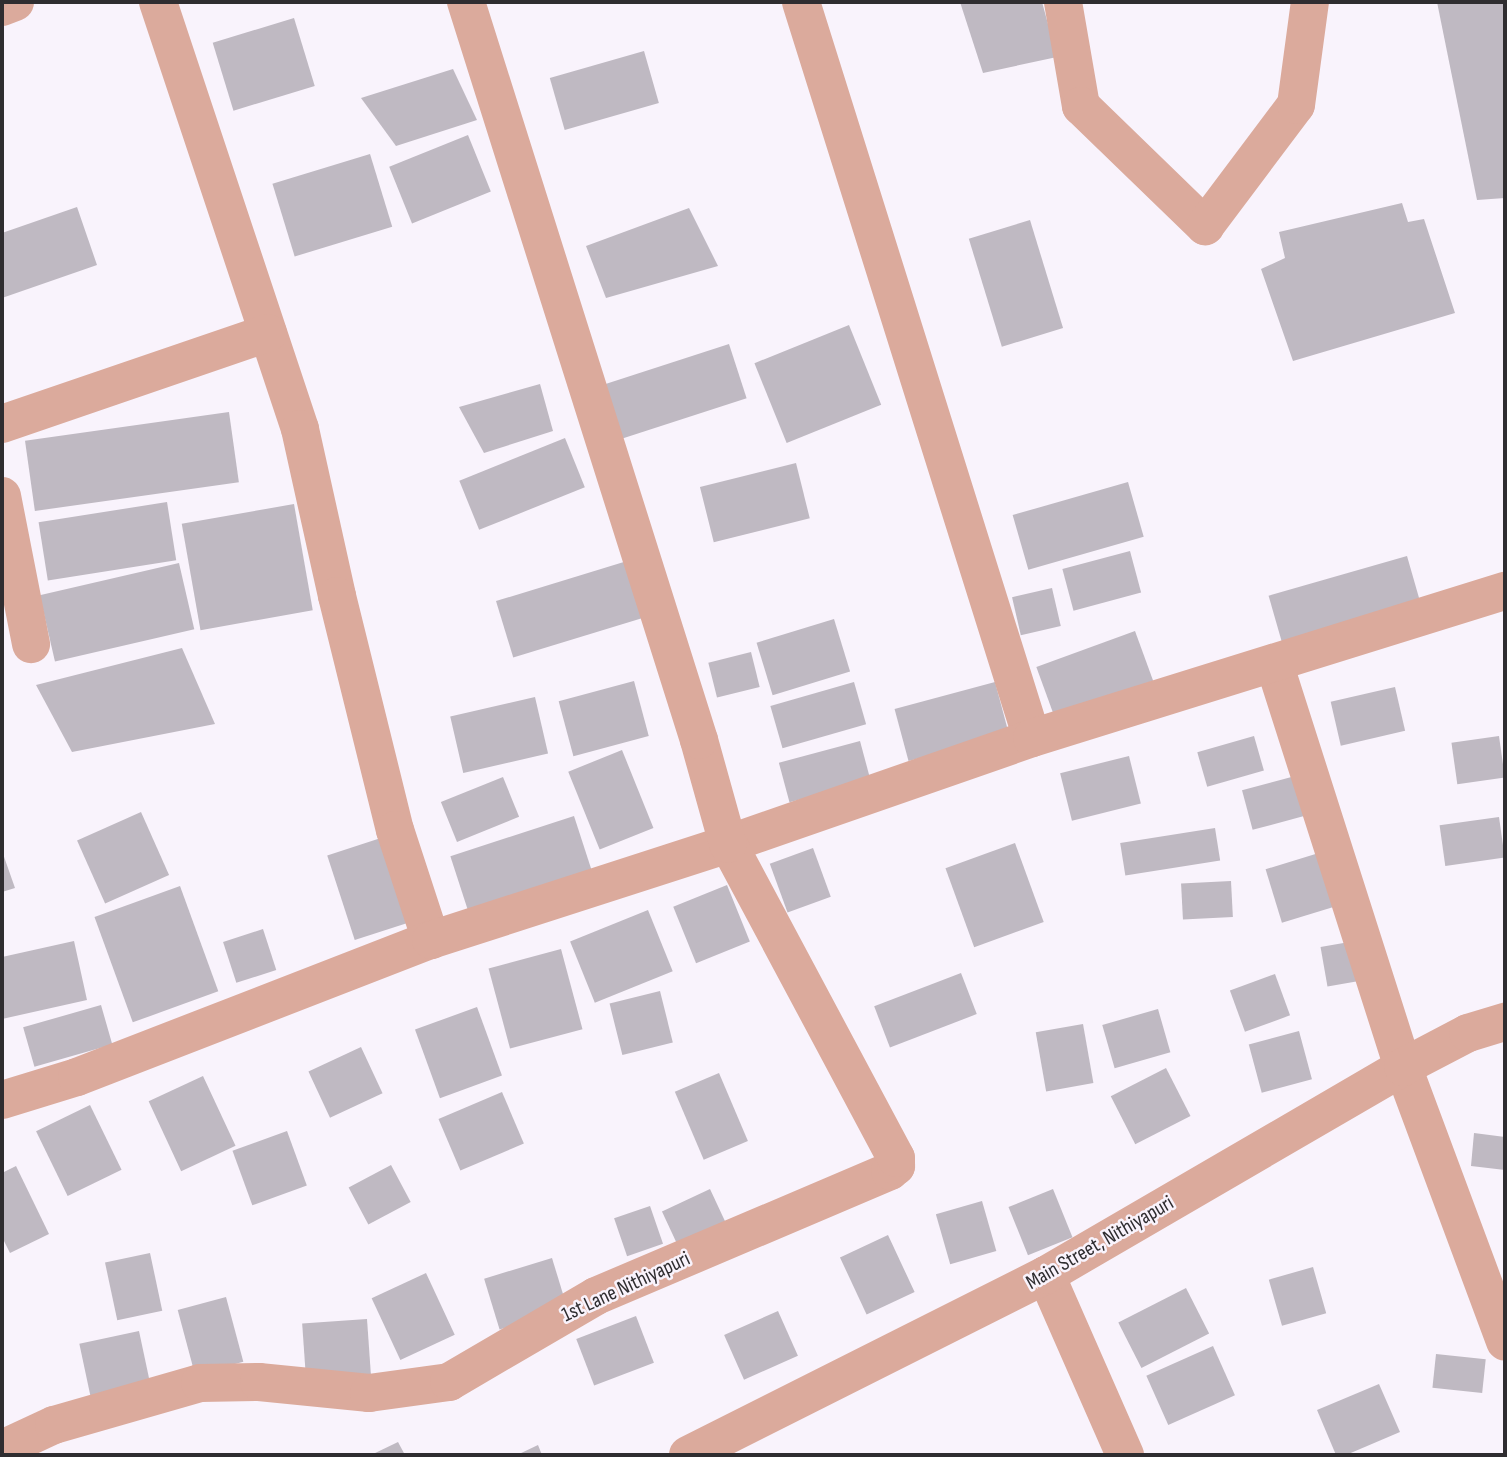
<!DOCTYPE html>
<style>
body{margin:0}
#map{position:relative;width:1507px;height:1457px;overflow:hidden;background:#f9f3fc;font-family:"Sofia Sans Condensed",sans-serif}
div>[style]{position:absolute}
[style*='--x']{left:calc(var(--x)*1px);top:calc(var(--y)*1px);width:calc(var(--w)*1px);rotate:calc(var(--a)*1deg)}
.building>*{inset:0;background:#bfb9c2;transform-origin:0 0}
.minor>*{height:38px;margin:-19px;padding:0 19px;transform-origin:19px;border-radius:19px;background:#dbaa9c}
span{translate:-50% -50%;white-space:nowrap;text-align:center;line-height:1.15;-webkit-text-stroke:5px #f9f3fc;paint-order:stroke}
.street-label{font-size:21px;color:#2f2d30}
.frame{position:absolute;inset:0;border:4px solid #2f2d30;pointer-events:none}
</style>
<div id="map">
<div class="building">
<div style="clip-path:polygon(960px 2px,1042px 2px,1057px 57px,983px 73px)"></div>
<div style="clip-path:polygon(1437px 2px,1505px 2px,1505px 198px,1477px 200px)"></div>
<div style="left:294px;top:18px;width:71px;height:85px;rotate:73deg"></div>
<div style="left:644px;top:51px;width:54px;height:98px;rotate:74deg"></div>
<div style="clip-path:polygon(453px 69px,477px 120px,396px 146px,361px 98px)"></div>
<div style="left:468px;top:135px;width:61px;height:85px;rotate:68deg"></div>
<div style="left:370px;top:154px;width:76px;height:102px;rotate:73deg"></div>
<div style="clip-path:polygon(1402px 203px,1408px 222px,1424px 219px,1455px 313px,1293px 361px,1261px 269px,1285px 258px,1279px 232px)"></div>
<div style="clip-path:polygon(77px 207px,97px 265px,2px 298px,2px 233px)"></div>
<div style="clip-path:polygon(689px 208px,718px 266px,606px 298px,586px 246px)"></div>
<div style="left:1030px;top:220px;width:113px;height:64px;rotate:73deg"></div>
<div style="left:849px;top:325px;width:86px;height:102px;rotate:68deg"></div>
<div style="left:729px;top:344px;width:57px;height:133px;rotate:72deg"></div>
<div style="clip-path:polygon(540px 384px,553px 431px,484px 453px,459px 407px)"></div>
<div style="left:229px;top:412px;width:71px;height:206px;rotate:82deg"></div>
<div style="left:565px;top:438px;width:53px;height:114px;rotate:68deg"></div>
<div style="left:796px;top:463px;width:57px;height:99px;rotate:76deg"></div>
<div style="left:1128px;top:482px;width:57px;height:120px;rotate:74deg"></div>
<div style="left:167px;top:502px;width:59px;height:130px;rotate:81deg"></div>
<div style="left:294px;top:504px;width:108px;height:114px;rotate:80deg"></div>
<div style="left:1130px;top:551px;width:43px;height:70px;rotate:75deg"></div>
<div style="left:1407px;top:556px;width:56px;height:144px;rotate:74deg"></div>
<div style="left:627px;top:561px;width:59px;height:137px;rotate:73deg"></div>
<div style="left:179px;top:563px;width:68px;height:143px;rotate:77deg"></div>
<div style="left:1052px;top:588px;width:39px;height:41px;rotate:77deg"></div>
<div style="left:834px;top:619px;width:55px;height:81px;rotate:73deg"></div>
<div style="left:1135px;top:631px;width:53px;height:105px;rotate:70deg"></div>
<div style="clip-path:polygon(182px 648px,215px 724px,72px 752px,36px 685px)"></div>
<div style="left:751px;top:652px;width:36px;height:44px;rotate:76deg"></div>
<div style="left:634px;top:681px;width:57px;height:78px;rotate:75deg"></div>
<div style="left:854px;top:682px;width:44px;height:87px;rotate:74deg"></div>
<div style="left:995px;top:682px;width:54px;height:104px;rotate:75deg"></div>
<div style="left:1395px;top:687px;width:45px;height:66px;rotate:77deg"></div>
<div style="left:535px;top:697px;width:58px;height:87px;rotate:77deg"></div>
<div style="left:1254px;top:736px;width:36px;height:59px;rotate:74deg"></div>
<div style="left:1499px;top:736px;width:42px;height:48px;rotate:82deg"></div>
<div style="left:860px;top:741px;width:41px;height:84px;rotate:75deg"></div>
<div style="left:622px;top:750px;width:84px;height:58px;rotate:68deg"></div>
<div style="left:1129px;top:756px;width:49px;height:71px;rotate:76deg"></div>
<div style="left:1299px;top:775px;width:41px;height:59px;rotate:75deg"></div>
<div style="left:503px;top:777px;width:43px;height:67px;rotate:68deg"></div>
<div style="left:141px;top:812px;width:69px;height:70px;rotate:66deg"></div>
<div style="left:574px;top:816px;width:62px;height:130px;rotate:72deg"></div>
<div style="left:1499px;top:817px;width:41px;height:60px;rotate:82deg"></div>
<div style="left:1215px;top:828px;width:33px;height:96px;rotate:81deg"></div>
<div style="left:390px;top:835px;width:89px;height:66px;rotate:72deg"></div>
<div style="left:1015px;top:843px;width:84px;height:74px;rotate:70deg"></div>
<div style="left:813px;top:848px;width:52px;height:46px;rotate:70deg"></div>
<div style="clip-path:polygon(2px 851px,15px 888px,2px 892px)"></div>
<div style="left:1322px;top:852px;width:56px;height:59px;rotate:73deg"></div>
<div style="left:1231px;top:881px;width:36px;height:50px;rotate:87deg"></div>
<div style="left:727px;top:885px;width:61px;height:58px;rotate:68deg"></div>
<div style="left:180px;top:886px;width:112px;height:91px;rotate:70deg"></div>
<div style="left:648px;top:910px;width:66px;height:84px;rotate:68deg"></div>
<div style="left:263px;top:929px;width:43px;height:42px;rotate:72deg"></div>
<div style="clip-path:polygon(74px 941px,87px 1000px,2px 1019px,2px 957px)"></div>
<div style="left:1355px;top:941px;width:40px;height:35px;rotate:80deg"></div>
<div style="left:561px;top:949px;width:83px;height:75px;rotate:75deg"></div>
<div style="left:961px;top:973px;width:44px;height:93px;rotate:69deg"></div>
<div style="left:1275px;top:974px;width:44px;height:48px;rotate:70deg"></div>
<div style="left:660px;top:991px;width:53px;height:52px;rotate:76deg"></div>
<div style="left:101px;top:1005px;width:41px;height:81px;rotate:74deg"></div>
<div style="left:477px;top:1007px;width:73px;height:66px;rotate:70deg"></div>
<div style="left:1158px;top:1009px;width:45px;height:58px;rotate:74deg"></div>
<div style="left:1083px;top:1024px;width:60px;height:48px;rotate:80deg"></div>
<div style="left:1299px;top:1031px;width:50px;height:52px;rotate:75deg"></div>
<div style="left:361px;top:1047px;width:51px;height:58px;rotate:65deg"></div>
<div style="left:1166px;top:1068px;width:54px;height:62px;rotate:63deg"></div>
<div style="left:719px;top:1073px;width:74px;height:48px;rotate:67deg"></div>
<div style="left:203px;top:1076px;width:77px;height:60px;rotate:65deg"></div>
<div style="left:502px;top:1092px;width:56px;height:69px;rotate:67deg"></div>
<div style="left:90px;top:1105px;width:72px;height:60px;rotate:64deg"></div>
<div style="left:287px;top:1131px;width:58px;height:58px;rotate:70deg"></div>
<div style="clip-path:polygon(1474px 1133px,1505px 1137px,1505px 1170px,1471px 1166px)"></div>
<div style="left:391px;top:1165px;width:42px;height:48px;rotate:62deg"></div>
<div style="clip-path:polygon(16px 1166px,49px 1234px,10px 1253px,2px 1237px,2px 1173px)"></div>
<div style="left:710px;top:1189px;width:40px;height:53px;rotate:65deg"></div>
<div style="left:1053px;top:1189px;width:52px;height:48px;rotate:68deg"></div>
<div style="left:982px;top:1201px;width:52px;height:48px;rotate:74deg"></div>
<div style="left:650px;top:1206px;width:40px;height:38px;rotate:71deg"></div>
<div style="left:888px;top:1235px;width:63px;height:53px;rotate:65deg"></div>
<div style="left:150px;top:1253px;width:59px;height:46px;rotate:78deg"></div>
<div style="left:552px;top:1258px;width:53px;height:71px;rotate:73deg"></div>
<div style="left:1313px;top:1267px;width:48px;height:46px;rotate:74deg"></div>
<div style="left:426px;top:1273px;width:68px;height:60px;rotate:65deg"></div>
<div style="left:1186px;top:1288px;width:51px;height:76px;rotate:63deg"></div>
<div style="left:226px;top:1297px;width:67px;height:50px;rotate:75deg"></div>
<div style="left:778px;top:1311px;width:49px;height:59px;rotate:66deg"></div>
<div style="left:636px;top:1316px;width:50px;height:64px;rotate:69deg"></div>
<div style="left:367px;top:1319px;width:56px;height:65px;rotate:86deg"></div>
<div style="left:139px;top:1331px;width:57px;height:61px;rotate:78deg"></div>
<div style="left:1213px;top:1346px;width:54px;height:73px;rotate:66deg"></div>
<div style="left:1436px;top:1354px;width:50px;height:34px;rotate:6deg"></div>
<div style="clip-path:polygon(1379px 1384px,1400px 1432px,1346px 1455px,1336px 1455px,1317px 1410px)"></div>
<div style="clip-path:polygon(398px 1442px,405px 1455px,371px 1455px)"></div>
<div style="clip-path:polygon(538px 1445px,542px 1455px,517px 1455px)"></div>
</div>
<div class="minor">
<div style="--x:158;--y:2;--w:450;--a:71.6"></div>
<div style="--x:300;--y:429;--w:171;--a:77.5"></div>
<div style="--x:337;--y:596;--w:241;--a:76.1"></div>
<div style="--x:395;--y:830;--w:116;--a:71.9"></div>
<div style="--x:801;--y:2;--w:771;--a:72.58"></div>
<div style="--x:1063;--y:2;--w:106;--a:80.2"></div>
<div style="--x:1081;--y:106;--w:173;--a:44.1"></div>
<div style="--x:1205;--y:226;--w:151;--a:-53.1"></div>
<div style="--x:1296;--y:105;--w:104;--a:-82.3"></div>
<div style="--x:2;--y:7;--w:14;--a:-21"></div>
<div style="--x:2;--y:424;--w:281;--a:-18.9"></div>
<div style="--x:2;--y:496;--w:151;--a:78.9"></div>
<div style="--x:1274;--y:663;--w:424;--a:72.3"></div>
<div style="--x:1403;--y:1067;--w:293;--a:69.6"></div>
<div style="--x:2;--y:1100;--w:78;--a:-17"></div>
<div style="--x:77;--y:1077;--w:380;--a:-21.2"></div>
<div style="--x:431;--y:940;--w:312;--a:-17.9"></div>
<div style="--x:728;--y:844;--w:322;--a:-19.2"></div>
<div style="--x:1032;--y:738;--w:495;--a:-17.3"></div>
<div style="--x:1046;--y:1275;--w:197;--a:66.3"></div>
<div style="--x:2;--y:1449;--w:57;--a:-24.8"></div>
<div style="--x:54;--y:1425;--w:152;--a:-16"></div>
<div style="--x:200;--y:1383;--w:59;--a:-1"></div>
<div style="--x:259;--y:1382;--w:111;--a:5.7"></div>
<div style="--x:369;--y:1393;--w:81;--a:-7.8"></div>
<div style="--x:449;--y:1382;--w:170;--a:-30.3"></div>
<div style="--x:596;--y:1296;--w:319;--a:-23"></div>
<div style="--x:890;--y:1171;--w:8;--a:-40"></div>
<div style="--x:896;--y:1166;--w:8;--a:-90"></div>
<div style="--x:896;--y:1158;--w:356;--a:-118.1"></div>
<div style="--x:728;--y:844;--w:108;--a:-105.6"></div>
<div style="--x:699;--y:740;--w:774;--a:-107.52"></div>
<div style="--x:688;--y:1455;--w:401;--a:-26.7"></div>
<div style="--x:1046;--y:1275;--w:413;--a:-30.2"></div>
<div style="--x:1403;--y:1067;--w:73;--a:-27.6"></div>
<div style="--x:1468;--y:1033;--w:39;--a:-17"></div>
</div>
<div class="street-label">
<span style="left:1100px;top:1243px;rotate:-30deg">Main Street, Nithiyapuri</span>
<span style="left:626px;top:1287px;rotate:-25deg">1st Lane Nithiyapuri</span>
</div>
<div class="frame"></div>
</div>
